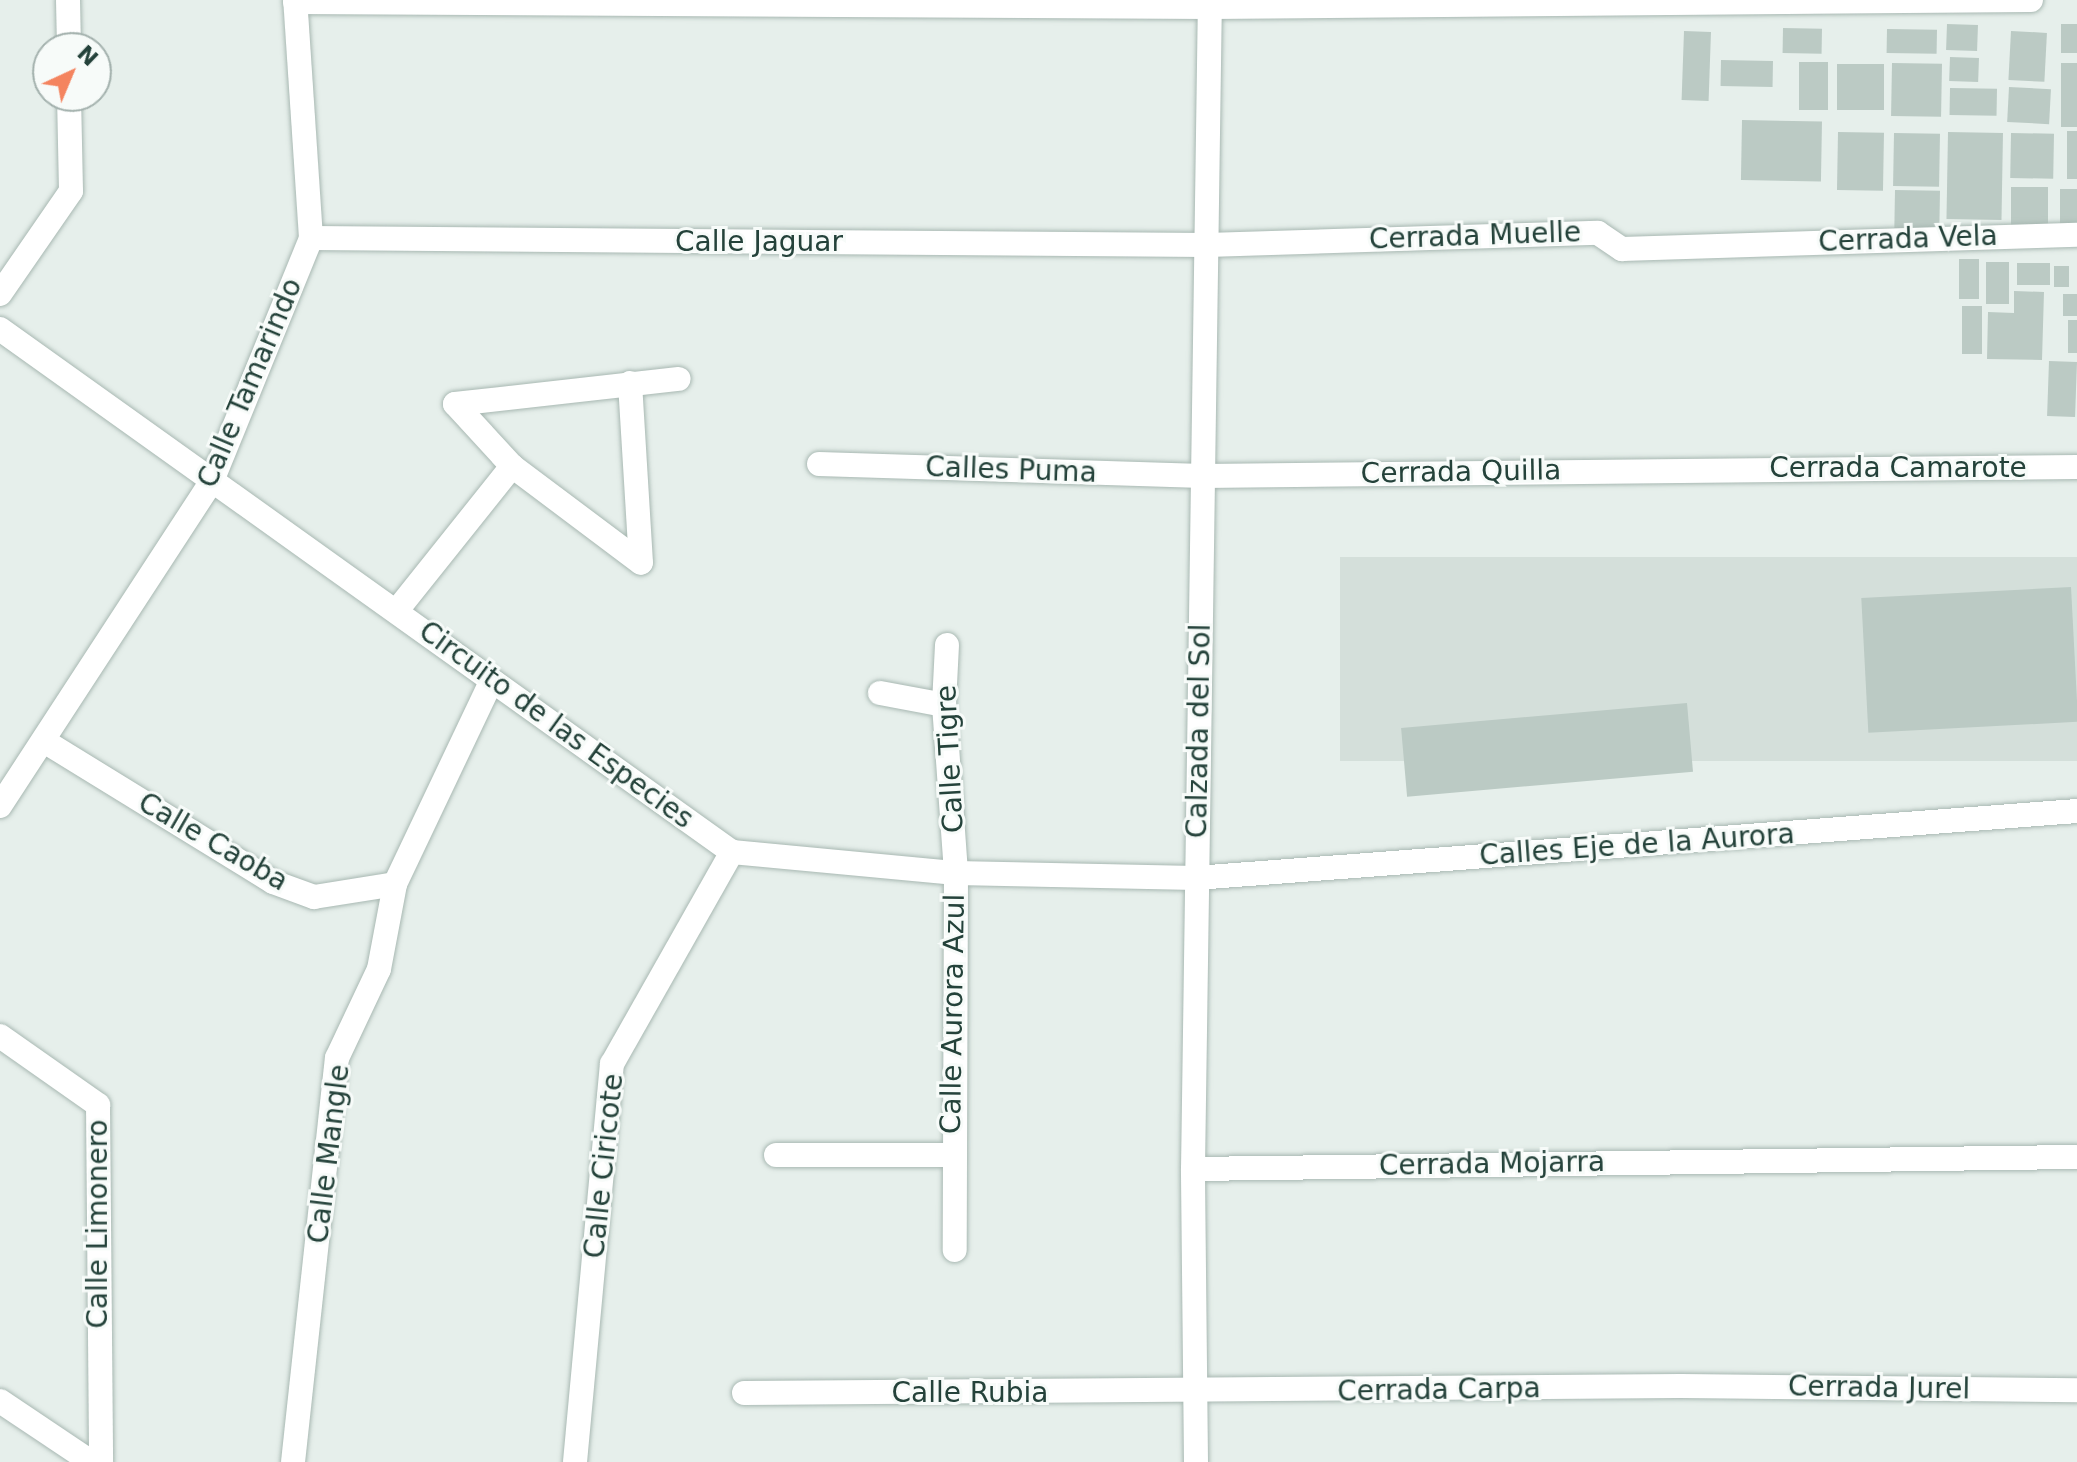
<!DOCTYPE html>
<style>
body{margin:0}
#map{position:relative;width:2077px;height:1462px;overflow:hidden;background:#e6efeb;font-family:"DejaVu Sans",sans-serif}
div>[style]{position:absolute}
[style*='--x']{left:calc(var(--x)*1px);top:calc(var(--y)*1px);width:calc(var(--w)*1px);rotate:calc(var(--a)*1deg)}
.built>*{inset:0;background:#d4dfda;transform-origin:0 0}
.building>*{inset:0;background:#bbcac4;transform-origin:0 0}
.roads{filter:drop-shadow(0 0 2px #a8b8b2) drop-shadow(0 0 2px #a8b8b2)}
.minor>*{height:24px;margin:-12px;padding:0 12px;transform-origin:12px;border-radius:12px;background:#fff}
span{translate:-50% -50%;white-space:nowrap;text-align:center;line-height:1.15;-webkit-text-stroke:6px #f7fbf9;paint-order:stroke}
.street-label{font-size:28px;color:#24423a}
.north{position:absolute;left:32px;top:32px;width:80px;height:80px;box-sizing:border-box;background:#f7fbf9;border:2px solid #a3b1ad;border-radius:50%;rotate:44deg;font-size:22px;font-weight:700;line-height:32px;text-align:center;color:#24423a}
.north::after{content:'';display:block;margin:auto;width:28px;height:36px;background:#f4845f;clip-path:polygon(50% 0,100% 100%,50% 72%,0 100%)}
</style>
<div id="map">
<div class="built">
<div style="left:2077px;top:557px;width:204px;height:737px;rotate:90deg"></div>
</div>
<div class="building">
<div style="left:1947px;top:24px;width:31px;height:26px;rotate:2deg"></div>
<div style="left:2061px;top:24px;width:16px;height:29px"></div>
<div style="left:1783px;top:28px;width:39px;height:25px;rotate:1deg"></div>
<div style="left:1887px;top:29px;width:50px;height:24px;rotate:1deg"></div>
<div style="left:1684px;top:31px;width:27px;height:69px;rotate:2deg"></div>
<div style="left:2011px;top:31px;width:36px;height:49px;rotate:3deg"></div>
<div style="left:1950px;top:57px;width:29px;height:24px;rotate:2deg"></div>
<div style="left:1721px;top:60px;width:52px;height:26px;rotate:1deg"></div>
<div style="left:1799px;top:62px;width:29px;height:48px"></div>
<div style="left:1892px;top:63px;width:50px;height:53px;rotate:1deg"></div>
<div style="left:2061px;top:63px;width:16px;height:64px"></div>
<div style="left:1837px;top:64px;width:47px;height:46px"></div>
<div style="left:2009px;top:87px;width:42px;height:35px;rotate:3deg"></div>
<div style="left:1950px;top:88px;width:47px;height:27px;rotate:1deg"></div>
<div style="left:1742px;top:120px;width:80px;height:60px;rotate:1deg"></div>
<div style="left:2067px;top:131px;width:10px;height:48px"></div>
<div style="left:1838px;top:132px;width:46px;height:58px;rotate:1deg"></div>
<div style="left:1948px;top:132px;width:55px;height:87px;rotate:1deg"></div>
<div style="left:1894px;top:133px;width:46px;height:53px;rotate:1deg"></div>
<div style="left:2011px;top:133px;width:43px;height:45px;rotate:1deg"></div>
<div style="left:2011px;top:187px;width:37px;height:38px"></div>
<div style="left:2060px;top:189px;width:17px;height:38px"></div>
<div style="left:1895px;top:190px;width:45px;height:38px;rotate:1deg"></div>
<div style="left:1959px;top:259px;width:20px;height:40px"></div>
<div style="left:1986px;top:262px;width:23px;height:42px"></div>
<div style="left:2017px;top:263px;width:33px;height:22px"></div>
<div style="left:2054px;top:266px;width:15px;height:21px"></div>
<div style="clip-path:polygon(2014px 291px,2044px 292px,2042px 360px,1987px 359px,1988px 312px,2014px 313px)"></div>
<div style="left:2063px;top:294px;width:14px;height:22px"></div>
<div style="left:1962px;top:306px;width:20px;height:48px"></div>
<div style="left:2068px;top:320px;width:9px;height:33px"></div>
<div style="left:2049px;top:361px;width:28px;height:55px;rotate:2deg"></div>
<div style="left:2071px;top:587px;width:135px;height:210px;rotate:87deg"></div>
<div style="left:1687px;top:703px;width:69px;height:287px;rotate:85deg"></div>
</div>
<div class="roads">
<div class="minor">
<div style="--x:68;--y:0;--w:48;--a:88.8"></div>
<div style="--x:295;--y:2;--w:915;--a:0.31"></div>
<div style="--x:1210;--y:7;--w:821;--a:-0.49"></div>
<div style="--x:311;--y:238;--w:896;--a:0.45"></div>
<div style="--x:1207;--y:245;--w:391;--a:-1.8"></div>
<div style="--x:1598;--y:233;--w:29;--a:34"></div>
<div style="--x:1622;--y:249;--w:455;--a:-1.8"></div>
<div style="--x:0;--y:294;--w:125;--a:-55.4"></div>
<div style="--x:71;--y:191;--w:95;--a:-91.2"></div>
<div style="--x:0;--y:329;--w:900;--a:35.55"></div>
<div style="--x:732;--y:852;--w:225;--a:5.4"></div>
<div style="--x:956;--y:873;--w:240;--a:1.2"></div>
<div style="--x:1196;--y:878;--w:884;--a:-4.35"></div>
<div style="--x:630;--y:383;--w:180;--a:86.5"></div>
<div style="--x:455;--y:404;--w:84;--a:47.4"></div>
<div style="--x:512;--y:466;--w:161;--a:36.9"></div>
<div style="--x:455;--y:404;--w:225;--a:-6.4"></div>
<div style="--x:819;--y:464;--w:384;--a:1.8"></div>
<div style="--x:1203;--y:476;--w:874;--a:-0.59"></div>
<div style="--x:398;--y:609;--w:183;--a:-51.4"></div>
<div style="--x:947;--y:645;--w:60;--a:92.9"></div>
<div style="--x:944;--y:705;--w:168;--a:85.9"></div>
<div style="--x:956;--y:873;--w:377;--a:90.2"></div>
<div style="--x:880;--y:693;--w:65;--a:10.6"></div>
<div style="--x:44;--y:741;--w:269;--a:31.6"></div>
<div style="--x:273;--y:882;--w:44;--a:20.1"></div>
<div style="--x:314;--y:897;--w:82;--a:-9.1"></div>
<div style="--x:0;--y:806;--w:388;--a:-56.9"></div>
<div style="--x:212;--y:481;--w:262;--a:-67.8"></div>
<div style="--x:311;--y:238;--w:239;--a:-93.8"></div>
<div style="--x:0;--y:1036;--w:120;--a:35.1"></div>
<div style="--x:98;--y:1105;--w:357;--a:89.5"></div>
<div style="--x:776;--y:1155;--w:174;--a:0"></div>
<div style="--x:1193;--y:1169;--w:884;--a:-0.78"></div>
<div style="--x:744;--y:1393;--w:937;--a:-0.43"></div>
<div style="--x:1681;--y:1386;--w:396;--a:0.6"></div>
<div style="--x:0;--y:1401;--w:110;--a:33.8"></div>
<div style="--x:293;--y:1462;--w:406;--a:-83.8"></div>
<div style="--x:337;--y:1058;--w:98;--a:-64.7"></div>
<div style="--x:379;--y:969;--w:86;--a:-79.3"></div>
<div style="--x:395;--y:884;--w:221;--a:-64.6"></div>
<div style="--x:575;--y:1462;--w:400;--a:-84.7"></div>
<div style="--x:612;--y:1064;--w:244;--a:-60.5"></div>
<div style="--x:1196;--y:1462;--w:293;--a:-90.6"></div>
<div style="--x:1193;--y:1169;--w:1169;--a:-89.17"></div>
</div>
</div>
<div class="street-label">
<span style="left:1475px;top:236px;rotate:-2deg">Cerrada Muelle</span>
<span style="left:1908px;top:239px;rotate:-2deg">Cerrada Vela</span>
<span style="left:759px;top:242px">Calle Jaguar</span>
<span style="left:250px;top:383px;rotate:-67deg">Calle Tamarindo</span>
<span style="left:1898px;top:468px">Cerrada Camarote</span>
<span style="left:1011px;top:470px;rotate:2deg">Calles Puma</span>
<span style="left:1461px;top:472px;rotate:-1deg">Cerrada Quilla</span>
<span style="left:556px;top:725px;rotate:36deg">Circuito de las Especies</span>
<span style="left:1199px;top:731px;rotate:-89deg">Calzada del Sol</span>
<span style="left:950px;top:759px;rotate:-93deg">Calle Tigre</span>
<span style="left:213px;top:842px;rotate:30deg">Calle Caoba</span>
<span style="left:1637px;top:845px;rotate:-4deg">Calles Eje de la Aurora</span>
<span style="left:953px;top:1014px;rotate:-89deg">Calle Aurora Azul</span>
<span style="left:329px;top:1154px;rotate:-83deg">Calle Mangle</span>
<span style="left:1492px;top:1164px;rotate:-1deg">Cerrada Mojarra</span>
<span style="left:604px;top:1166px;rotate:-84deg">Calle Ciricote</span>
<span style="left:98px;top:1224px;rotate:-90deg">Calle Limonero</span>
<span style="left:1879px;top:1388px;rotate:1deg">Cerrada Jurel</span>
<span style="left:1439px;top:1390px;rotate:-1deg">Cerrada Carpa</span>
<span style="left:970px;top:1393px">Calle Rubia</span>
</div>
<div class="north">N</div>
</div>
